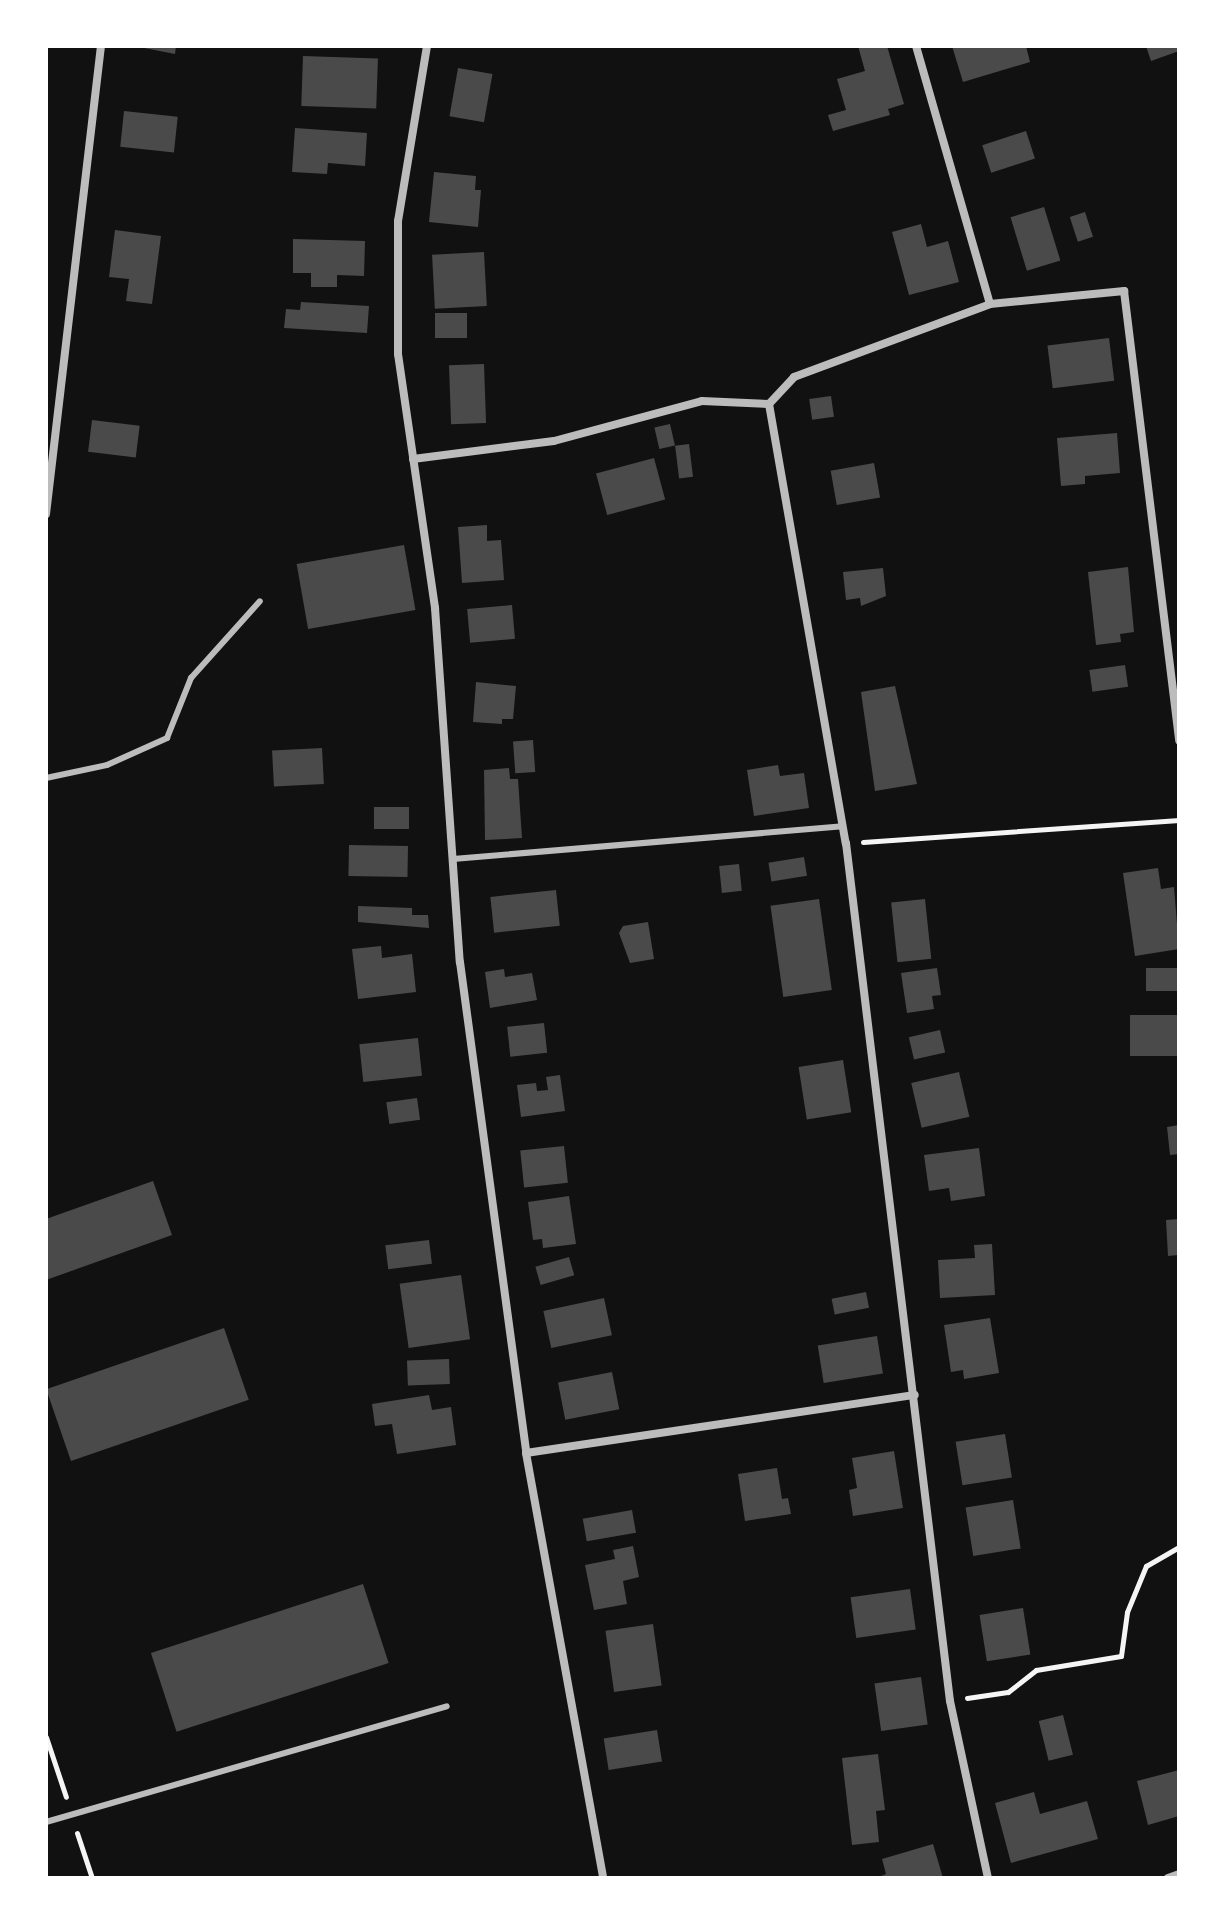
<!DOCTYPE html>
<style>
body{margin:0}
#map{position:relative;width:1225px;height:1924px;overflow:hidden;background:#111;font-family:Mulish,sans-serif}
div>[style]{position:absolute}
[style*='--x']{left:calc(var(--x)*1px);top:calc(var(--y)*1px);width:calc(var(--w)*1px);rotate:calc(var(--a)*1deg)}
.building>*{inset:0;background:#4a4a4a;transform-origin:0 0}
.path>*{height:5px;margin:-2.5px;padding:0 2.5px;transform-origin:2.5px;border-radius:2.5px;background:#f5f5f5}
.service>*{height:6px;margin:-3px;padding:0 3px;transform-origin:3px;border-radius:3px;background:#bcbcbc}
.minor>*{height:8px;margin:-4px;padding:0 4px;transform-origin:4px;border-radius:4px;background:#bcbcbc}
span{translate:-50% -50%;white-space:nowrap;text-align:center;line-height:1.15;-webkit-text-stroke:8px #fff;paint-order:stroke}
.frame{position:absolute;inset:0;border:48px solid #fff;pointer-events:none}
</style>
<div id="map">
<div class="building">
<div style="clip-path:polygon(134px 46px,176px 46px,175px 54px)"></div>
<div style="clip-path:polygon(858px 46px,887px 46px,904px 104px,888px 109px,890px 115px,833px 131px,828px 115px,846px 110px,837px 79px,865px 71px)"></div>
<div style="clip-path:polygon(952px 46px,1026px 46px,1030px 62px,963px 82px)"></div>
<div style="clip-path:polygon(1146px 46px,1179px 46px,1179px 51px,1151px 61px)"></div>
<div style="left:303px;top:56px;width:75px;height:50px;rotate:2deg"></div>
<div style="left:458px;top:68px;width:35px;height:49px;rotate:10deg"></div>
<div style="left:124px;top:111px;width:54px;height:36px;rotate:6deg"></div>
<div style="clip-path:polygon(295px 128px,367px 133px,365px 166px,328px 163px,327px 174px,292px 172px)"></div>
<div style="left:1026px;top:131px;width:29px;height:46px;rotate:72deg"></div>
<div style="clip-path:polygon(434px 172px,476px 176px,475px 190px,481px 190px,478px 227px,429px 222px)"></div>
<div style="left:1044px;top:207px;width:56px;height:35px;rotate:73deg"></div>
<div style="left:1085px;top:212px;width:26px;height:16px;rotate:72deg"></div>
<div style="clip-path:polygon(921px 224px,927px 247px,948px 241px,959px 282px,909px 295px,892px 232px)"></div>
<div style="clip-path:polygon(115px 230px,161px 236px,152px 304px,126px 301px,129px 279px,109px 277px)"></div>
<div style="clip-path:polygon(293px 239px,365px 241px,364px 276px,337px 275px,337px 287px,311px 287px,311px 273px,293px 273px)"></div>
<div style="left:484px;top:252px;width:54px;height:52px;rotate:87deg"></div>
<div style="clip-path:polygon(301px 302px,369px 306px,367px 333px,284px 328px,286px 309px,300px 310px)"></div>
<div style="left:435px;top:313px;width:32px;height:25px"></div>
<div style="left:1109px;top:338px;width:43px;height:62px;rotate:83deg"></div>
<div style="left:484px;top:364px;width:59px;height:35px;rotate:88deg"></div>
<div style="left:831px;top:396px;width:21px;height:22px;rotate:82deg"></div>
<div style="left:92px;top:420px;width:48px;height:32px;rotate:7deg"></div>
<div style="left:670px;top:424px;width:22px;height:16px;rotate:77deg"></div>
<div style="clip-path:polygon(1117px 433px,1120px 473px,1085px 476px,1085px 484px,1061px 486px,1057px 438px)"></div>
<div style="left:689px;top:444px;width:33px;height:14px;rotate:83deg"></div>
<div style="left:654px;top:458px;width:43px;height:60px;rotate:75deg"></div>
<div style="left:874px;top:463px;width:35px;height:44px;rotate:80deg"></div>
<div style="clip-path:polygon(487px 525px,487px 541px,501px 540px,504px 580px,462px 583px,458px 527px)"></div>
<div style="left:404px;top:545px;width:66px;height:109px;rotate:80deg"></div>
<div style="clip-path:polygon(1128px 567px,1134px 632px,1120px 634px,1121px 642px,1096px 645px,1088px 572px)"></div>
<div style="clip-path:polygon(883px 568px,886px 596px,861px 606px,860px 598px,846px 600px,843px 572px)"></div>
<div style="left:512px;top:605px;width:34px;height:45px;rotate:85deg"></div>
<div style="left:1125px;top:665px;width:22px;height:36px;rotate:82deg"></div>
<div style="clip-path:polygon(476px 682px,516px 686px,513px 719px,502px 719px,502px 724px,473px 722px)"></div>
<div style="clip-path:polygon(895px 686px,917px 784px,875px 791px,861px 692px)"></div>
<div style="left:533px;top:740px;width:32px;height:20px;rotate:86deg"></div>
<div style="left:322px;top:748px;width:36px;height:50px;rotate:87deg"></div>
<div style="clip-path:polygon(778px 765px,780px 776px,804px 773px,809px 808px,754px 816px,747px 770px)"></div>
<div style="clip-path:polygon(509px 768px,510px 779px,518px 779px,522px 838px,485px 840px,484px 770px)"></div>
<div style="left:374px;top:807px;width:35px;height:22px"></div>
<div style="left:349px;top:845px;width:59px;height:31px;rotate:1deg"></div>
<div style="left:804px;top:857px;width:19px;height:36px;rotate:81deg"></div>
<div style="left:739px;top:864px;width:27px;height:20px;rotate:84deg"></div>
<div style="clip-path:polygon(1158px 868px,1161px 889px,1174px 887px,1179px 949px,1135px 956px,1123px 873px)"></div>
<div style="left:556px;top:890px;width:36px;height:66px;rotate:84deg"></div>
<div style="left:819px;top:899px;width:92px;height:49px;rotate:82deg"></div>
<div style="left:925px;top:899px;width:60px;height:34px;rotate:84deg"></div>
<div style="clip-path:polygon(358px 906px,412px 908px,412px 915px,428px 915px,429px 928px,358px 922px)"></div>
<div style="clip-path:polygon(648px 922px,654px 959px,630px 963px,619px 933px,623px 926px)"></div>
<div style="clip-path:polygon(381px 946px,382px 958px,412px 954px,416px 992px,358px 999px,352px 949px)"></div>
<div style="clip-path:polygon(937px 968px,941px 995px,932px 996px,934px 1009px,907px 1013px,901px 973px)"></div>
<div style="left:1179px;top:968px;width:23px;height:33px;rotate:90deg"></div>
<div style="clip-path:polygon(504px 969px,505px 977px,532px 973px,537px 1000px,490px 1008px,485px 972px)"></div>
<div style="left:1179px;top:1015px;width:41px;height:49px;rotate:90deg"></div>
<div style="left:544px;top:1023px;width:30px;height:37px;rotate:84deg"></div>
<div style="left:940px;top:1030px;width:23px;height:32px;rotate:77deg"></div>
<div style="left:418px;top:1038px;width:38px;height:59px;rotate:84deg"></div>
<div style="left:843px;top:1060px;width:53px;height:45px;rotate:81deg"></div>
<div style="left:959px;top:1072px;width:46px;height:49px;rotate:77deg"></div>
<div style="clip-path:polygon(560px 1075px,565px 1111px,521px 1117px,517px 1085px,536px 1083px,537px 1091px,548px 1090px,546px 1077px)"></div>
<div style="left:417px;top:1098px;width:22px;height:31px;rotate:82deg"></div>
<div style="clip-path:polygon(1179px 1125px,1179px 1154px,1170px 1155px,1167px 1127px)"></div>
<div style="left:564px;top:1146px;width:37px;height:44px;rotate:84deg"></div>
<div style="clip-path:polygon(979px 1148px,985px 1196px,951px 1201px,949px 1188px,929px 1191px,924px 1155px)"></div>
<div style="clip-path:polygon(153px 1181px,172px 1235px,46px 1280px,46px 1219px)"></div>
<div style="clip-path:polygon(569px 1196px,576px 1244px,543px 1248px,542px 1239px,533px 1240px,528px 1202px)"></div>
<div style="clip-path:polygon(1179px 1219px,1179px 1255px,1168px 1256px,1166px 1220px)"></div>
<div style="left:429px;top:1240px;width:24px;height:44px;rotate:83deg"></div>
<div style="clip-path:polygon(992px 1244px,995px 1295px,940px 1298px,938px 1260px,975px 1258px,974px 1245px)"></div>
<div style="left:569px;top:1257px;width:19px;height:35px;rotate:74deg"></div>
<div style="left:461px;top:1275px;width:65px;height:62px;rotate:82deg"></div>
<div style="left:866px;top:1292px;width:16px;height:35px;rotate:79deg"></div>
<div style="left:604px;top:1298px;width:38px;height:62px;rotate:78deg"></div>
<div style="clip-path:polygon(990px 1318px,999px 1373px,964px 1379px,963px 1370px,951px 1372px,944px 1325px)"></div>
<div style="left:224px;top:1328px;width:76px;height:188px;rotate:71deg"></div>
<div style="left:877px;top:1336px;width:38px;height:60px;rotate:81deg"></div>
<div style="left:449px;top:1359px;width:25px;height:42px;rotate:88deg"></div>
<div style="left:612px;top:1372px;width:38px;height:55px;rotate:79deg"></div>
<div style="clip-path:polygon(429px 1395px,432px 1410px,451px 1407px,456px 1445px,397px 1454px,392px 1424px,375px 1426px,372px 1404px)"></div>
<div style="left:1005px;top:1434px;width:44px;height:50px;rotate:81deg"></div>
<div style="clip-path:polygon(894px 1451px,903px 1508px,853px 1516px,849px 1490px,857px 1488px,852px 1458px)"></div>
<div style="clip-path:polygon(777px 1468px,782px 1499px,788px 1498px,791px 1514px,745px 1521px,738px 1474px)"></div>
<div style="left:1013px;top:1500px;width:49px;height:48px;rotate:81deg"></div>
<div style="left:632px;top:1510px;width:23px;height:50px;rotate:80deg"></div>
<div style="clip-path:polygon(633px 1546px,639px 1577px,623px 1581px,627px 1604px,594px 1610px,585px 1565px,615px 1559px,613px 1550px)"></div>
<div style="left:363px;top:1584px;width:83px;height:223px;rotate:72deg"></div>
<div style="left:910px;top:1589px;width:41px;height:60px;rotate:82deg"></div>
<div style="left:1023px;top:1608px;width:47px;height:44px;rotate:81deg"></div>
<div style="left:653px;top:1624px;width:62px;height:48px;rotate:82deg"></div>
<div style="left:921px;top:1677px;width:48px;height:47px;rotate:82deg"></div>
<div style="left:1063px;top:1715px;width:41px;height:25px;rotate:76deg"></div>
<div style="left:657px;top:1730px;width:32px;height:54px;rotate:81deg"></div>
<div style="clip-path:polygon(878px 1754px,885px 1810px,876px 1811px,879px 1842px,852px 1845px,842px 1758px)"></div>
<div style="clip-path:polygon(1179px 1770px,1179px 1816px,1148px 1825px,1137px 1781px)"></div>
<div style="clip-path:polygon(1034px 1792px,1040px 1814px,1087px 1801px,1098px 1839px,1011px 1863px,995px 1803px)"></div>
<div style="clip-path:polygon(933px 1844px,943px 1878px,876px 1878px,886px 1874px,882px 1859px)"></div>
</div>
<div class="path">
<div style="--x:863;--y:842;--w:317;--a:-4"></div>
<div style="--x:967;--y:1698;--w:41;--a:-8.3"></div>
<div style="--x:1008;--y:1692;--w:36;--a:-38"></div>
<div style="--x:1036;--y:1670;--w:86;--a:-9.4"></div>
<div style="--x:1121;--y:1656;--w:44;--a:-82.2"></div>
<div style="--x:1127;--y:1612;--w:50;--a:-67.6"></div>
<div style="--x:1146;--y:1566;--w:38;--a:-30"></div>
<div style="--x:46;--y:1737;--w:63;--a:71.6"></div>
<div style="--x:77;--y:1833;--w:47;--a:71.6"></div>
</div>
<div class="service">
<div style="--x:46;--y:778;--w:62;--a:-12"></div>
<div style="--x:107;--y:765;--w:66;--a:-24.2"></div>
<div style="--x:167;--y:738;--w:65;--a:-68.2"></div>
<div style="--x:191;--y:678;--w:103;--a:-48.1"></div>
<div style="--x:453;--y:859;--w:391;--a:-4.8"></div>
<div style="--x:46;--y:1822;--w:417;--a:-16.1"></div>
</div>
<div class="minor">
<div style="--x:427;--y:46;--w:177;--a:99.4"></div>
<div style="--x:398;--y:221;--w:133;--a:90"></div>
<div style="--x:398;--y:354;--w:257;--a:81.7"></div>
<div style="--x:435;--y:608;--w:355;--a:86"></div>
<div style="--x:460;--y:962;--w:495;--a:82.3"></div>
<div style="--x:526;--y:1453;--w:432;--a:79.7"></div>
<div style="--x:916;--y:46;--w:268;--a:74"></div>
<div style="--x:769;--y:404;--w:446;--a:80.1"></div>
<div style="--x:846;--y:843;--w:864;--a:83.09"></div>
<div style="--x:950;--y:1701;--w:181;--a:77.9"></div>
<div style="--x:413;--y:459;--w:142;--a:-7.3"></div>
<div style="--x:554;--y:441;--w:153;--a:-15.1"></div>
<div style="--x:702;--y:401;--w:67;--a:2.6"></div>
<div style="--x:769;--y:404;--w:37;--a:-47"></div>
<div style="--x:794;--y:377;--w:209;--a:-20.4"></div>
<div style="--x:990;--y:304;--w:135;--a:-5.5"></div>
<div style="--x:1124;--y:291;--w:453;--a:83"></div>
<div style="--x:46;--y:514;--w:471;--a:-83.3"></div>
<div style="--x:526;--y:1453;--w:393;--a:-8.5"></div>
<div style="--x:1168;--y:1878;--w:12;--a:-20"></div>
</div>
<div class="frame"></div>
</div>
